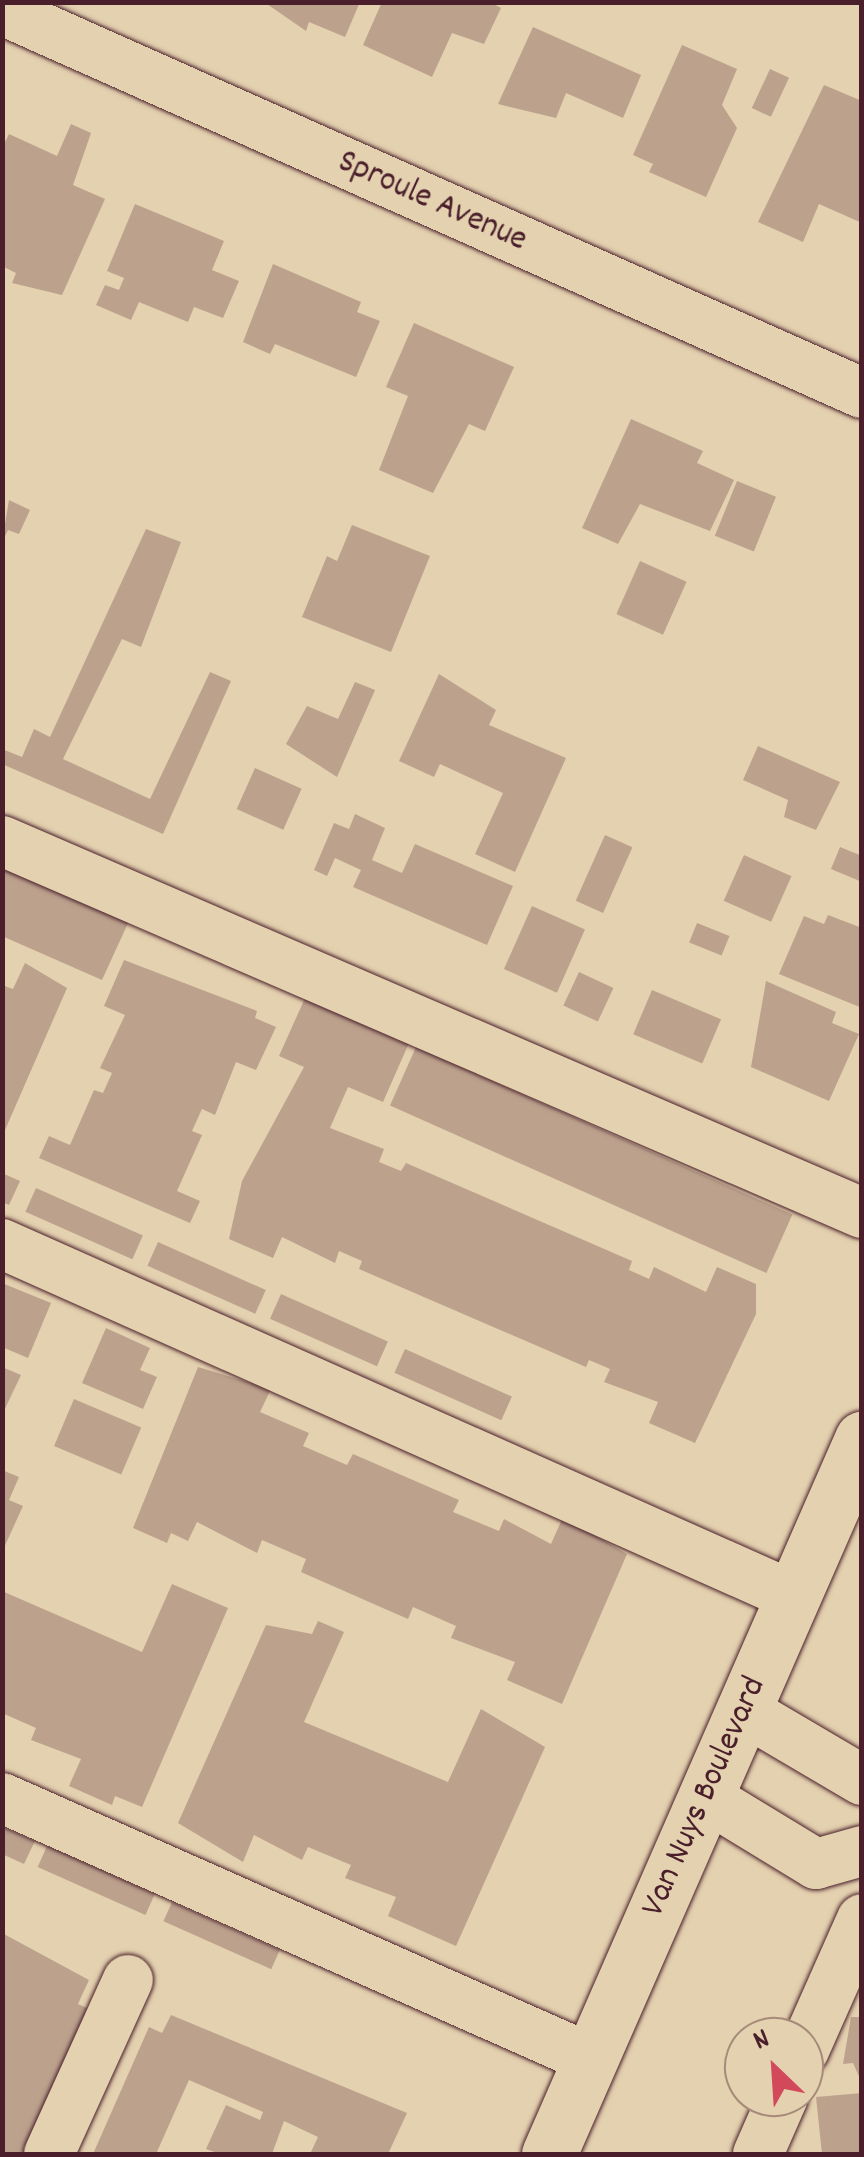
<!DOCTYPE html>
<style>
body{margin:0}
#map{position:relative;width:864px;height:2157px;overflow:hidden;background:#e4d1af;font-family:Dekko,sans-serif}
div>[style]{position:absolute}
[style*='--x']{left:calc(var(--x)*1px);top:calc(var(--y)*1px);width:calc(var(--w)*1px);rotate:calc(var(--a)*1deg)}
.building>*{inset:0;background:#bca28d;transform-origin:0 0}
.roads{filter:drop-shadow(0 0 2px #4a1f2b) drop-shadow(0 0 2px #4a1f2b)}
.minor>*{height:50px;margin:-25px;padding:0 25px;transform-origin:25px;border-radius:25px;background:#e4d1af}
.major>*{height:55px;margin:-27.5px;padding:0 27.5px;transform-origin:27.5px;border-radius:27.5px;background:#e4d1af}
span{translate:-50% -50%;white-space:nowrap;text-align:center;line-height:1.15;-webkit-text-stroke:8px #e4d1af;paint-order:stroke}
.street-label{font-size:35px;color:#4a1f2b}
.frame{position:absolute;inset:0;border:5px solid #4a1f2b;pointer-events:none}
.north{position:absolute;left:724px;top:2017px;width:100px;height:100px;box-sizing:border-box;background:#e4d1af;border:2px solid #a68a7a;border-radius:50%;rotate:335deg;font-size:28px;font-weight:700;line-height:40px;text-align:center;color:#4a1f2b}
.north::after{content:'';display:block;margin:auto;width:35px;height:45px;background:#d1495b;clip-path:polygon(50% 0,100% 100%,50% 72%,0 100%)}
</style>
<div id="map">
<div class="building">
<div style="clip-path:polygon(264px 2px,360px 2px,345px 37px,309px 22px,306px 31px)"></div>
<div style="clip-path:polygon(382px 2px,490px 2px,501px 8px,484px 44px,452px 33px,432px 77px,363px 45px)"></div>
<div style="clip-path:polygon(533px 27px,641px 75px,623px 118px,566px 93px,556px 118px,498px 104px)"></div>
<div style="clip-path:polygon(682px 45px,737px 69px,722px 105px,737px 128px,706px 197px,649px 172px,653px 164px,633px 155px)"></div>
<div style="left:770px;top:69px;width:21px;height:43px;rotate:25deg"></div>
<div style="clip-path:polygon(824px 85px,862px 101px,862px 223px,819px 204px,803px 242px,758px 222px)"></div>
<div style="clip-path:polygon(71px 124px,91px 133px,73px 185px,105px 199px,62px 295px,12px 283px,16px 273px,2px 266px,2px 148px,9px 134px,57px 156px)"></div>
<div style="clip-path:polygon(135px 204px,224px 241px,212px 270px,239px 281px,223px 318px,194px 307px,188px 322px,139px 302px,131px 320px,96px 305px,105px 285px,119px 290px,124px 278px,107px 271px)"></div>
<div style="clip-path:polygon(273px 264px,361px 302px,357px 312px,380px 321px,356px 377px,275px 344px,270px 354px,243px 342px)"></div>
<div style="clip-path:polygon(414px 323px,514px 367px,485px 431px,469px 424px,433px 493px,379px 470px,408px 396px,386px 387px)"></div>
<div style="clip-path:polygon(631px 419px,703px 451px,697px 463px,734px 480px,710px 531px,640px 504px,618px 544px,582px 528px)"></div>
<div style="left:737px;top:481px;width:42px;height:59px;rotate:22deg"></div>
<div style="clip-path:polygon(9px 500px,30px 510px,19px 534px,8px 530px,2px 542px)"></div>
<div style="clip-path:polygon(352px 525px,430px 556px,391px 652px,302px 617px,327px 556px,337px 561px)"></div>
<div style="clip-path:polygon(146px 529px,181px 542px,141px 647px,122px 639px,63px 759px,150px 799px,210px 672px,231px 681px,163px 834px,2px 764px,2px 749px,22px 757px,34px 729px,50px 737px)"></div>
<div style="left:640px;top:561px;width:51px;height:58px;rotate:24deg"></div>
<div style="clip-path:polygon(439px 674px,496px 710px,489px 725px,566px 758px,515px 872px,475px 854px,503px 793px,440px 764px,434px 777px,399px 761px)"></div>
<div style="clip-path:polygon(355px 682px,375px 690px,337px 777px,286px 744px,307px 706px,338px 719px)"></div>
<div style="clip-path:polygon(758px 746px,840px 782px,816px 830px,784px 817px,788px 800px,743px 780px)"></div>
<div style="left:255px;top:768px;width:51px;height:45px;rotate:24deg"></div>
<div style="clip-path:polygon(355px 814px,385px 828px,372px 860px,402px 873px,415px 844px,513px 886px,487px 945px,353px 887px,361px 870px,335px 858px,327px 876px,314px 870px,334px 823px,349px 829px)"></div>
<div style="left:605px;top:835px;width:30px;height:72px;rotate:24deg"></div>
<div style="clip-path:polygon(840px 847px,862px 856px,862px 882px,831px 869px)"></div>
<div style="left:744px;top:855px;width:52px;height:50px;rotate:24deg"></div>
<div style="clip-path:polygon(2px 865px,129px 921px,102px 980px,2px 936px)"></div>
<div style="left:532px;top:906px;width:58px;height:69px;rotate:24deg"></div>
<div style="clip-path:polygon(828px 915px,862px 928px,862px 1008px,779px 974px,804px 916px,824px 924px)"></div>
<div style="left:697px;top:923px;width:35px;height:21px;rotate:22deg"></div>
<div style="clip-path:polygon(124px 960px,257px 1011px,255px 1018px,276px 1027px,256px 1070px,236px 1062px,215px 1115px,202px 1109px,192px 1131px,202px 1135px,177px 1191px,200px 1201px,190px 1223px,39px 1158px,49px 1136px,70px 1145px,94px 1090px,103px 1093px,112px 1073px,100px 1068px,125px 1015px,104px 1006px)"></div>
<div style="clip-path:polygon(25px 963px,67px 988px,2px 1137px,2px 985px,13px 989px)"></div>
<div style="left:579px;top:972px;width:38px;height:37px;rotate:25deg"></div>
<div style="clip-path:polygon(766px 981px,836px 1012px,832px 1023px,859px 1034px,829px 1101px,751px 1067px)"></div>
<div style="left:652px;top:990px;width:75px;height:48px;rotate:23deg"></div>
<div style="clip-path:polygon(305px 998px,409px 1043px,383px 1102px,348px 1087px,330px 1128px,384px 1149px,379px 1162px,401px 1171px,406px 1163px,632px 1261px,629px 1270px,649px 1279px,654px 1267px,706px 1292px,717px 1267px,756px 1284px,756px 1314px,695px 1443px,649px 1423px,658px 1402px,604px 1382px,610px 1369px,589px 1360px,586px 1367px,359px 1269px,362px 1261px,339px 1251px,335px 1263px,282px 1237px,273px 1258px,229px 1239px,242px 1181px,304px 1067px,279px 1056px)"></div>
<div style="left:416px;top:1047px;width:412px;height:64px;rotate:24deg"></div>
<div style="clip-path:polygon(2px 1173px,20px 1181px,9px 1205px,2px 1202px)"></div>
<div style="left:36px;top:1188px;width:117px;height:26px;rotate:24deg"></div>
<div style="left:158px;top:1242px;width:118px;height:26px;rotate:24deg"></div>
<div style="clip-path:polygon(2px 1283px,51px 1303px,28px 1358px,2px 1347px)"></div>
<div style="left:281px;top:1294px;width:117px;height:27px;rotate:24deg"></div>
<div style="clip-path:polygon(106px 1328px,150px 1348px,140px 1370px,157px 1377px,143px 1409px,82px 1383px)"></div>
<div style="left:405px;top:1349px;width:117px;height:26px;rotate:24deg"></div>
<div style="clip-path:polygon(2px 1367px,21px 1375px,2px 1415px)"></div>
<div style="clip-path:polygon(198px 1367px,271px 1389px,260px 1412px,309px 1433px,303px 1446px,347px 1465px,353px 1454px,459px 1500px,453px 1512px,499px 1531px,504px 1519px,551px 1544px,563px 1517px,627px 1554px,562px 1704px,507px 1680px,515px 1662px,451px 1638px,456px 1626px,413px 1607px,408px 1619px,376px 1605px,301px 1572px,306px 1559px,262px 1540px,257px 1553px,197px 1522px,188px 1541px,171px 1533px,167px 1543px,133px 1528px)"></div>
<div style="left:74px;top:1399px;width:73px;height:51px;rotate:23deg"></div>
<div style="clip-path:polygon(2px 1470px,19px 1477px,9px 1500px,23px 1506px,2px 1552px)"></div>
<div style="clip-path:polygon(172px 1584px,228px 1608px,142px 1807px,115px 1796px,112px 1805px,69px 1786px,81px 1759px,31px 1740px,36px 1728px,2px 1713px,2px 1591px,142px 1652px)"></div>
<div style="clip-path:polygon(318px 1621px,344px 1632px,304px 1722px,448px 1782px,481px 1709px,545px 1747px,456px 1946px,388px 1916px,396px 1897px,345px 1878px,351px 1865px,308px 1847px,302px 1860px,254px 1835px,243px 1862px,178px 1823px,266px 1625px,312px 1634px)"></div>
<div style="clip-path:polygon(2px 1827px,35px 1841px,24px 1864px,2px 1854px)"></div>
<div style="left:47px;top:1846px;width:118px;height:23px;rotate:24deg"></div>
<div style="left:172px;top:1902px;width:118px;height:21px;rotate:24deg"></div>
<div style="clip-path:polygon(2px 1933px,89px 1980px,78px 2004px,89px 2009px,25px 2154px,2px 2154px)"></div>
<div style="clip-path:polygon(171px 2015px,407px 2113px,388px 2154px,310px 2154px,318px 2137px,284px 2121px,272px 2154px,220px 2154px,206px 2149px,226px 2105px,260px 2120px,263px 2112px,189px 2080px,156px 2154px,93px 2154px,149px 2027px,162px 2033px)"></div>
<div style="clip-path:polygon(851px 2017px,862px 2017px,862px 2083px,853px 2063px,843px 2064px)"></div>
<div style="clip-path:polygon(862px 2093px,862px 2154px,822px 2154px,816px 2097px)"></div>
</div>
<div class="roads">
<div class="minor">
<div style="--x:2;--y:10;--w:941;--a:24.01"></div>
<div style="--x:2;--y:841;--w:937;--a:23.39"></div>
<div style="--x:2;--y:1244;--w:866;--a:23.99"></div>
<div style="--x:743;--y:1710;--w:138;--a:30.5"></div>
<div style="--x:706;--y:1797;--w:129;--a:31.3"></div>
<div style="--x:816;--y:1864;--w:48;--a:-15.8"></div>
<div style="--x:2;--y:1798;--w:644;--a:23.9"></div>
<div style="--x:804;--y:2050;--w:143;--a:-66.1"></div>
<div style="--x:49;--y:2154;--w:191;--a:-65.6"></div>
<div style="--x:758;--y:2154;--w:62;--a:-66.3"></div>
</div>
<div class="major">
<div style="--x:549;--y:2154;--w:781;--a:-66.36"></div>
</div>
</div>
<div class="street-label">
<span style="left:432px;top:202px;rotate:24deg">Sproule Avenue</span>
<span style="left:705px;top:1797px;rotate:-66deg">Van Nuys Boulevard</span>
</div>
<div class="frame"></div>
<div class="north">N</div>
</div>
